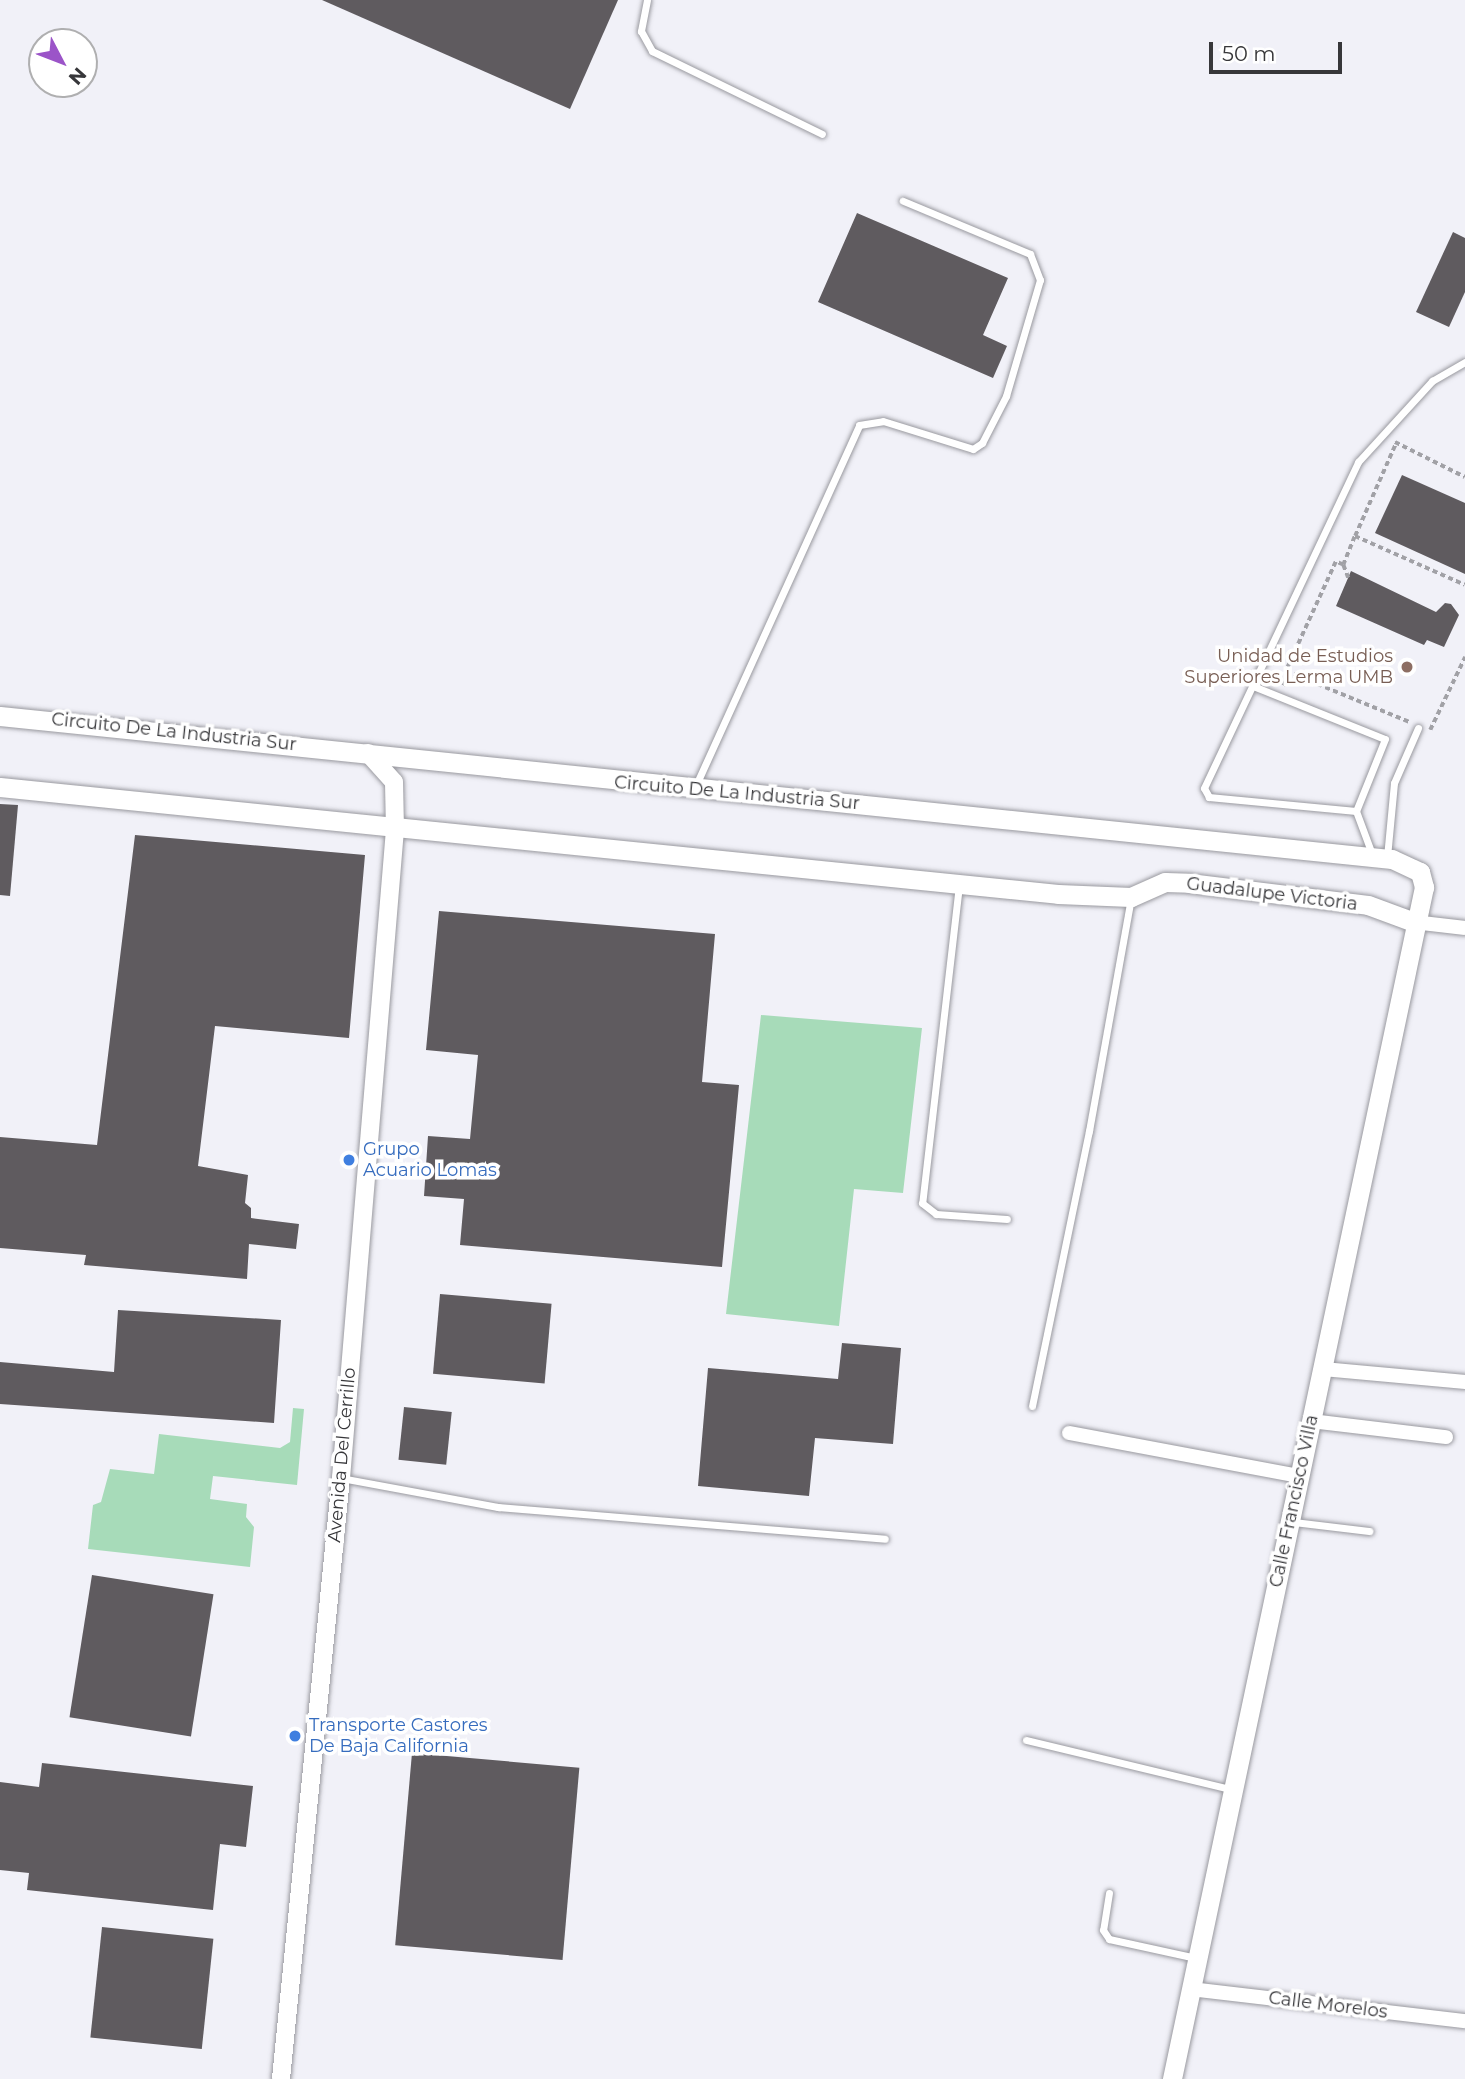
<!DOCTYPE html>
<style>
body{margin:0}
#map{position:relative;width:1465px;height:2079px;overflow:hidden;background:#f1f1f8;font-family:Montserrat,sans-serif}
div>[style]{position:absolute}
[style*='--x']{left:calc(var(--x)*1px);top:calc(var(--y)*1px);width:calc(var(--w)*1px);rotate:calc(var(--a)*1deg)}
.green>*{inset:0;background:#a7dbb9}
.building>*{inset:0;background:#5f5b5f;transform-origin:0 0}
.path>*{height:3.5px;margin-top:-1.75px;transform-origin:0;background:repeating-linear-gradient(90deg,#a1a1a6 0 5px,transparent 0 8.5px)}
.roads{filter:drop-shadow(0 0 2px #99999f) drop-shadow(0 0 2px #99999f)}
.service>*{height:7px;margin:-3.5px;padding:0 3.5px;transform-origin:3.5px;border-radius:3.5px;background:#fff}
.minor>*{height:14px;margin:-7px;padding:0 7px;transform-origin:7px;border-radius:7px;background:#fff}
.tertiary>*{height:18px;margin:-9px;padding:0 9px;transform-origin:9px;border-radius:9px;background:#fff}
.secondary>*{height:19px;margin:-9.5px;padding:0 9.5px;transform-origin:9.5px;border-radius:9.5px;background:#fff}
.dots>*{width:19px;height:19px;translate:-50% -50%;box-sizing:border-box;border:4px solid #fff;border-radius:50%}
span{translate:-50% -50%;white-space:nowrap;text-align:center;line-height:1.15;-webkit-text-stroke:7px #fff;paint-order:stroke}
.education-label{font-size:18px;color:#785e54}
.right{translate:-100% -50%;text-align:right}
.street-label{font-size:18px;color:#37373a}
.shop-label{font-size:18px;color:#366cbe}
.left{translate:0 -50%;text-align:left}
.north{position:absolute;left:28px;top:28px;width:70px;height:70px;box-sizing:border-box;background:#fff;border:2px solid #afafb0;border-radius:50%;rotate:132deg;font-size:19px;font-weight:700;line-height:28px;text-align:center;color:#37373a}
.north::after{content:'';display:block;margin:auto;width:24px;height:32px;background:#9b54c8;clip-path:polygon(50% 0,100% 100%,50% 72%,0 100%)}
.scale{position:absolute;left:1209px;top:42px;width:133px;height:32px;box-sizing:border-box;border:4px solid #37373a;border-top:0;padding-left:9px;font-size:21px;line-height:24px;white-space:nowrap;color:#37373a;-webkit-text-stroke:5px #fff;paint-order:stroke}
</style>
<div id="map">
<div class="green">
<div style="clip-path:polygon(761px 1015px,922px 1028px,903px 1193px,854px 1189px,839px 1326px,726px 1314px)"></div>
<div style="clip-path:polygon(293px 1408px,304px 1409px,297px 1485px,213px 1476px,210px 1499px,247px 1504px,246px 1517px,254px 1527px,250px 1567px,88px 1549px,93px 1505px,101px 1502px,110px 1469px,154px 1474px,159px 1434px,280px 1448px,290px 1442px)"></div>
</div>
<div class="building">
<div style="clip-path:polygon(322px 0,618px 0,570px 109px)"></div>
<div style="clip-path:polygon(857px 213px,1008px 278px,983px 335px,1007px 346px,993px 378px,818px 302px)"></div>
<div style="clip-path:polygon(1453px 232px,1465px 238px,1465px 292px,1449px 327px,1416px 312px)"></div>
<div style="clip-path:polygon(1402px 475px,1465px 503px,1465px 574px,1375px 533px)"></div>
<div style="clip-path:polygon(1351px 571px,1436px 612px,1445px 603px,1451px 604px,1459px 615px,1444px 647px,1427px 640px,1424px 645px,1336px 606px)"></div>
<div style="clip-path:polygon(0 804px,18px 805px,10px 896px,0 895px)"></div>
<div style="clip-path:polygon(135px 835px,365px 855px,349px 1038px,215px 1026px,198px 1166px,248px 1175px,245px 1203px,251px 1208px,251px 1218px,299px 1224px,296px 1249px,249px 1244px,247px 1279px,84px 1265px,86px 1255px,0 1248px,0 1137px,97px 1145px)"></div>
<div style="clip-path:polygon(439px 911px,715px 934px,702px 1082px,739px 1085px,722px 1267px,460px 1245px,464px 1199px,424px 1196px,428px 1136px,470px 1139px,478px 1055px,426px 1050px)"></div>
<div style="left:440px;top:1294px;width:112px;height:80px;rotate:5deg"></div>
<div style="clip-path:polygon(118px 1310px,281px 1320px,274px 1423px,0 1404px,0 1362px,114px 1372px)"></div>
<div style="clip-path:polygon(842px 1343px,901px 1348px,893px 1444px,815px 1438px,809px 1496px,698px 1486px,708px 1368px,838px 1379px)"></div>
<div style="left:404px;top:1407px;width:48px;height:53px;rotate:6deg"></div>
<div style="left:92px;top:1575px;width:123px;height:144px;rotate:9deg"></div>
<div style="left:412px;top:1753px;width:168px;height:193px;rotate:5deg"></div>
<div style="clip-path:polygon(42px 1763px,253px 1786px,246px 1847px,220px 1844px,213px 1910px,27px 1890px,29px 1873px,0 1870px,0 1782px,39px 1787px)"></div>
<div style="left:102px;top:1927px;width:112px;height:111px;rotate:6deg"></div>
</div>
<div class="path">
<div style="--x:1395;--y:442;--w:78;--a:26.6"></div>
<div style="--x:1355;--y:536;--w:102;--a:-66.2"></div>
<div style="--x:1343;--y:565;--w:31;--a:-68"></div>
<div style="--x:1355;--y:536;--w:120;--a:24"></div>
<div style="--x:1348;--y:578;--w:14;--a:-111"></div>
<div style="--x:1343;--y:565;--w:8;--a:-157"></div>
<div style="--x:1336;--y:562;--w:120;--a:114.6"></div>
<div style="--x:1286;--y:671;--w:134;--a:22.4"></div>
<div style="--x:1283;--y:686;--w:15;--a:-62"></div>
<div style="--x:1430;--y:730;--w:81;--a:-64.4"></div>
</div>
<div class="roads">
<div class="service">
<div style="--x:647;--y:0;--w:32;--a:101"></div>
<div style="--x:641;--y:31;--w:23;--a:61"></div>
<div style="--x:652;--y:51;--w:189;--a:26"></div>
<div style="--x:1253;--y:686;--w:142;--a:21.9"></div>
<div style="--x:1385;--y:739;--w:78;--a:111.9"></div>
<div style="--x:1356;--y:811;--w:46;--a:69.6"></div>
<div style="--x:696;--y:785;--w:395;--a:-65.6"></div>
<div style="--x:859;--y:425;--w:24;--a:-9"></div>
<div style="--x:883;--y:421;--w:94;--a:17.3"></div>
<div style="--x:973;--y:449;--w:11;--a:-34"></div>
<div style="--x:982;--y:443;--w:53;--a:-62.9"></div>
<div style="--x:1006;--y:396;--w:121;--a:-73.7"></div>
<div style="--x:1040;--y:280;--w:28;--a:-111"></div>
<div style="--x:1030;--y:254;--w:138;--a:-157.3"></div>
<div style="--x:1356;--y:811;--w:148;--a:-174.6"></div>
<div style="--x:1209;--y:797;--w:10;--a:-119"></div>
<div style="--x:1204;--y:788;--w:361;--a:-64.7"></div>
<div style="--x:1358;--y:462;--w:110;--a:-47.6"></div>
<div style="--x:1432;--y:381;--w:38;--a:-30"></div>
<div style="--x:1387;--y:857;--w:74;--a:-84.6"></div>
<div style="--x:1394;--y:783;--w:60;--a:-66.4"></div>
<div style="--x:959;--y:885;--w:320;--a:96.6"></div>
<div style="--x:922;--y:1203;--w:18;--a:38"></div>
<div style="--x:936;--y:1214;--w:71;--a:4"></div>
<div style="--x:1032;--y:1406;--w:281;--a:-78.3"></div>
<div style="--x:1089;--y:1131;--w:237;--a:-79.8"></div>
<div style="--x:341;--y:1478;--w:160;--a:10.5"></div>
<div style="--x:498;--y:1507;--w:388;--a:4.7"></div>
<div style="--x:1293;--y:1522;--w:77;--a:6.8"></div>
<div style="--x:1026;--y:1740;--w:210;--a:13.5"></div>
<div style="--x:1109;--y:1893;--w:37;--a:99"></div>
<div style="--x:1103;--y:1930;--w:11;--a:56"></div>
<div style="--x:1109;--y:1939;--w:89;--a:12.3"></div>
</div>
<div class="minor">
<div style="--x:1414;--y:922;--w:51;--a:6.7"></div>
<div style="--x:1323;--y:1369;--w:143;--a:5.2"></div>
<div style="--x:1311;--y:1421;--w:136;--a:6.8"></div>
<div style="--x:1069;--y:1433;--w:233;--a:10.6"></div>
<div style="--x:1191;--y:1989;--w:276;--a:6.7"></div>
</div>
<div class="tertiary">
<div style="--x:281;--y:2079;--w:604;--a:-84.3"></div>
<div style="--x:341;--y:1478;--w:650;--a:-85.24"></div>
<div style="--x:395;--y:830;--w:48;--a:-91.2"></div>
<div style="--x:394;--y:782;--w:39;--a:-132"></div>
</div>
<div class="secondary">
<div style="--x:0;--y:716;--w:1399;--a:5.87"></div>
<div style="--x:1392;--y:859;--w:31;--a:25"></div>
<div style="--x:1420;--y:872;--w:16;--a:75"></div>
<div style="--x:1424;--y:887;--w:1218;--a:101.94"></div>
<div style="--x:0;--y:787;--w:1063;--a:5.77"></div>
<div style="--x:1058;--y:894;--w:73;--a:2.4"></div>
<div style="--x:1131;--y:897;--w:37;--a:-24"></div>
<div style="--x:1165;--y:882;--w:24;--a:2"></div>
<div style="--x:1189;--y:883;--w:180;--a:7"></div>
<div style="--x:1368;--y:905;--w:49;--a:20.3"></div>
</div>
</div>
<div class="dots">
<div style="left:1407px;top:667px;background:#8d6e63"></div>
<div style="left:349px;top:1160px;background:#3f7fe0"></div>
<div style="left:295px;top:1736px;background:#3f7fe0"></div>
</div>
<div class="education-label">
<span class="right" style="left:1393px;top:667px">Unidad de Estudios<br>Superiores Lerma UMB</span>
</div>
<div class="street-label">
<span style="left:174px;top:732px;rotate:6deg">Circuito De La Industria Sur</span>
<span style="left:737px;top:793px;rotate:5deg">Circuito De La Industria Sur</span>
<span style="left:1272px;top:894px;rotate:7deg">Guadalupe Victoria</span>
<span style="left:342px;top:1455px;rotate:-85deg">Avenida Del Cerrillo</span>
<span style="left:1294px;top:1501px;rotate:-78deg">Calle Francisco Villa</span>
<span style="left:1328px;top:2005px;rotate:7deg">Calle Morelos</span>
</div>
<div class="shop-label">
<span class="left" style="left:363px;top:1160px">Grupo<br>Acuario Lomas</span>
<span class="left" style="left:309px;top:1736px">Transporte Castores<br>De Baja California</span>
</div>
<div class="north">N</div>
<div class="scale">50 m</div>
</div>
